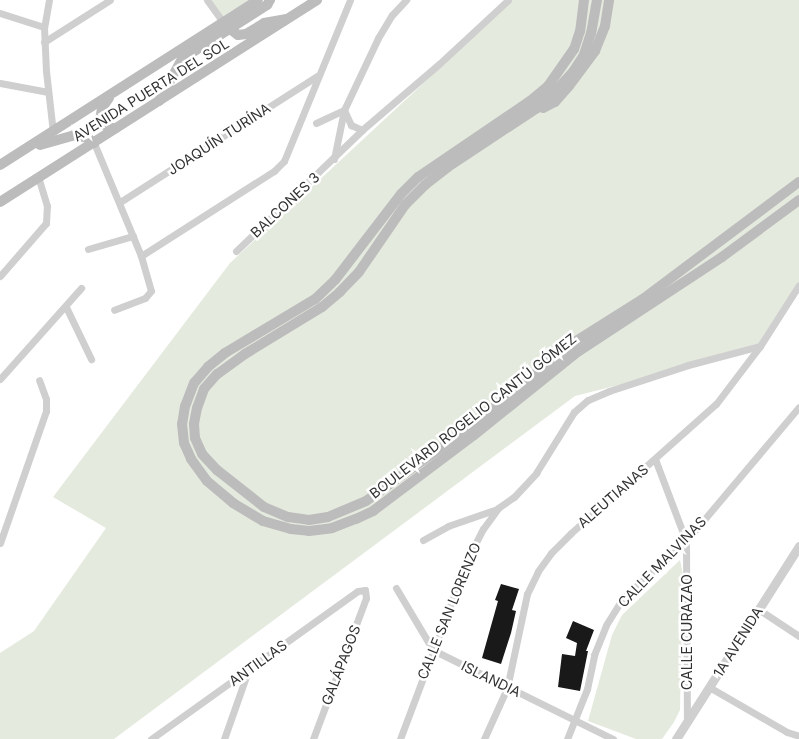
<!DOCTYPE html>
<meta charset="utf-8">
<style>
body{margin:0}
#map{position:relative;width:799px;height:739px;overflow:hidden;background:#fff;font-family:Inter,sans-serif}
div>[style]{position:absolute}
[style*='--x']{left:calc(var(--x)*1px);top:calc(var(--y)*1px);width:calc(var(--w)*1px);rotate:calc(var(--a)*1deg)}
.green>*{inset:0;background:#e4eade}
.building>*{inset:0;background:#191919}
.minor>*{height:7px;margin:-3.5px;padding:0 3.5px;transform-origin:3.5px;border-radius:3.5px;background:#cfcfcf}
.tertiary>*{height:9px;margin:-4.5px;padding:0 4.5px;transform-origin:4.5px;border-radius:4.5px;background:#cfcfcf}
.secondary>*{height:10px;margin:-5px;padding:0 5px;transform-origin:5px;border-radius:5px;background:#bcbcbc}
span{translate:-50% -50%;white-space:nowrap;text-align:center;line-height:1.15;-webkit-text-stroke:5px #fff;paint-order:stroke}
.street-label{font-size:14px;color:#323232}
</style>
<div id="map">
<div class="green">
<div style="clip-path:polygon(210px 0,249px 0,222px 17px)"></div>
<div style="clip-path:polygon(507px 0,799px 0,799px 283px,758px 350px,575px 396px,114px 739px,0 739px,0 653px,34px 631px,106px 528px,53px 497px,230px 263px,500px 12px)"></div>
<div style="clip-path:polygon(680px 560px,683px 575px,680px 710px,674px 722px,662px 739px,636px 739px,588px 721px,612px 635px,622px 615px)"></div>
</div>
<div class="building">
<div style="clip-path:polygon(501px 584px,519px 589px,512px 610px,516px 611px,511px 633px,501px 664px,482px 658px,498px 601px,495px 600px)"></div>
<div style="clip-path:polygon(573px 621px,594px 630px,586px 651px,588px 651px,580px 691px,558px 687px,562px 654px,575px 656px,577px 643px,566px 638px)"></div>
</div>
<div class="minor">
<div style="--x:49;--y:0;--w:27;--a:100"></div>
<div style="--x:44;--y:27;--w:44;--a:87.4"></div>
<div style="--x:46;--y:71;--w:61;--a:83.5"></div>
<div style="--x:207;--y:0;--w:27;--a:54"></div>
<div style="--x:0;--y:13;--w:46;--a:17.7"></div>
<div style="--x:44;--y:42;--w:78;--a:-32.5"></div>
<div style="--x:0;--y:83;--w:49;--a:10.6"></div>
<div style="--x:316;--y:123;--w:31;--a:-25"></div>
<div style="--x:344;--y:110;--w:17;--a:65"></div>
<div style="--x:351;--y:125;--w:12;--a:24"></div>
<div style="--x:94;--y:143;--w:122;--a:67.4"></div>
<div style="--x:141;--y:256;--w:36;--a:74"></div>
<div style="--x:151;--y:291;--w:9;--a:131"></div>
<div style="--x:145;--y:298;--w:33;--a:159"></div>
<div style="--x:334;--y:159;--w:50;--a:-78.5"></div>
<div style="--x:344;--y:110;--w:80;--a:-64.7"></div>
<div style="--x:378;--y:38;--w:27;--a:-59"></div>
<div style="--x:392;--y:15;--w:21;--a:-47"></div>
<div style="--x:120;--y:202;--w:234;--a:-32.6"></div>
<div style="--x:88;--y:249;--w:47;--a:-16.1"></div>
<div style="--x:236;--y:251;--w:175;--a:-43.8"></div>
<div style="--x:362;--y:130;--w:101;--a:-40.6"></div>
<div style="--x:439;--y:64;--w:94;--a:-42.8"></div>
<div style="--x:141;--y:256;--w:158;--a:-32.6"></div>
<div style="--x:274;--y:171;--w:14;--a:-45"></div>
<div style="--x:284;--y:161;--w:174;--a:-67.7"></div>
<div style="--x:0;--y:276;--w:70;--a:-49"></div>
<div style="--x:46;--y:223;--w:17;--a:-87"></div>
<div style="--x:47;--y:206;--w:30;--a:-107"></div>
<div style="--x:66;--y:307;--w:58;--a:64.3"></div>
<div style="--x:0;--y:379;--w:122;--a:-48.3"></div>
<div style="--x:655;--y:459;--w:88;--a:69.3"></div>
<div style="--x:686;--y:541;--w:179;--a:89.7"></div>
<div style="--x:423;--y:540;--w:29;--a:-29"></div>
<div style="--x:448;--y:526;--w:52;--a:-19.1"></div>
<div style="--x:0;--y:543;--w:140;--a:-70.8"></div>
<div style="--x:46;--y:411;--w:12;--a:-90"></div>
<div style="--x:46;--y:399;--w:20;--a:-110"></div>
<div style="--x:396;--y:588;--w:72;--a:59.2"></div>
<div style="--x:433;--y:650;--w:201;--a:26.3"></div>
<div style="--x:758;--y:609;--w:49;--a:33.4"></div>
<div style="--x:709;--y:687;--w:90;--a:30"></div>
<div style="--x:787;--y:732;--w:13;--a:18"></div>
<div style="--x:151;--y:739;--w:254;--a:-35.6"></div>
<div style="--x:358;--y:591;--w:7;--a:-8"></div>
<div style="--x:365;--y:590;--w:8;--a:83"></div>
<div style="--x:366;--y:598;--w:151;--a:110.6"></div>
<div style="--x:224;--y:739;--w:72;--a:-70.6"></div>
<div style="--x:400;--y:739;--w:193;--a:-69.4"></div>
<div style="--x:468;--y:558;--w:33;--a:-63"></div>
<div style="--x:483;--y:529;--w:26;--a:-54"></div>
<div style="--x:498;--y:508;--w:19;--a:-35"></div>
<div style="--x:514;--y:497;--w:33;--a:-47"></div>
<div style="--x:536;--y:473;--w:72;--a:-58.1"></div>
<div style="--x:574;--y:412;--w:18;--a:-41"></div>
<div style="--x:588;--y:400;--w:23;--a:-23"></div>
<div style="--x:609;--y:391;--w:83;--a:-18.2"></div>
<div style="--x:688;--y:365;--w:74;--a:-14.8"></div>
<div style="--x:484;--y:739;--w:56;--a:-65.7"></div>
<div style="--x:507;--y:688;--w:96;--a:-78"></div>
<div style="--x:527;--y:594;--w:25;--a:-64"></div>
<div style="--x:538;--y:571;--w:22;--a:-54"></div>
<div style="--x:551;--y:553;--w:28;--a:-45"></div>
<div style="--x:571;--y:533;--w:194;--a:-41.7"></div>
<div style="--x:716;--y:404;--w:73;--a:-52.8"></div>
<div style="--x:760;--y:346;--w:72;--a:-57.4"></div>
<div style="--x:567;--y:739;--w:54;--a:-68.2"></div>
<div style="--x:587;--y:689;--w:35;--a:-78"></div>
<div style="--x:594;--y:655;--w:32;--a:-68"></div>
<div style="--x:606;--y:625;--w:32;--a:-58"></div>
<div style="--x:623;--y:598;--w:85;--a:-42.1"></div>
<div style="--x:686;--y:541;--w:175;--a:-49.9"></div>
</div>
<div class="tertiary">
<div style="--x:676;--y:739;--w:229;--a:-57.5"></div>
</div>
<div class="secondary">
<div style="--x:584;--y:0;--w:31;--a:97"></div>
<div style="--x:580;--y:31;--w:19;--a:108"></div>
<div style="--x:574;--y:49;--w:45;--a:125.1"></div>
<div style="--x:548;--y:86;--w:23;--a:140"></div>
<div style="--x:530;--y:101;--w:135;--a:145.8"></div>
<div style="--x:418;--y:177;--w:24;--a:135"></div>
<div style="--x:401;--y:194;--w:108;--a:127.5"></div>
<div style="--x:335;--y:280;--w:28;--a:136"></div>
<div style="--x:315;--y:299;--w:105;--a:149"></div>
<div style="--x:225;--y:353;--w:22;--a:141"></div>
<div style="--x:208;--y:367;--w:21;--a:131"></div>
<div style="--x:194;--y:383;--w:25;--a:111"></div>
<div style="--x:185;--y:406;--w:18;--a:99"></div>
<div style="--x:182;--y:424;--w:19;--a:84"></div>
<div style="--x:184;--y:443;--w:17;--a:66"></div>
<div style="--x:191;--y:459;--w:27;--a:54"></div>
<div style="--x:207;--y:481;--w:34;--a:40"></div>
<div style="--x:233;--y:503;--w:35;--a:31"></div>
<div style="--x:263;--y:521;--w:29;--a:16"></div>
<div style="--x:291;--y:529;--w:18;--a:6"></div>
<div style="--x:309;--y:531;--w:23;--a:-7"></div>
<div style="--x:332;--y:528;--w:26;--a:-21"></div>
<div style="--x:356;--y:519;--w:19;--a:-25"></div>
<div style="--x:373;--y:511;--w:126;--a:-37"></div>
<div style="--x:474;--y:435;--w:134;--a:-38.7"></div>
<div style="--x:579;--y:351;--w:171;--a:-33.3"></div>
<div style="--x:722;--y:257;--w:96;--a:-36.5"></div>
<div style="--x:597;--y:0;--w:34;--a:100"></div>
<div style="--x:591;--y:33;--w:23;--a:108"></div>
<div style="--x:584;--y:55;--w:20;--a:123"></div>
<div style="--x:573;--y:72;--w:22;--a:133"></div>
<div style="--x:558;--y:88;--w:29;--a:136"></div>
<div style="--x:537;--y:108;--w:107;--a:146.5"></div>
<div style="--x:448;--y:167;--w:29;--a:142"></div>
<div style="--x:425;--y:185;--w:28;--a:135"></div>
<div style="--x:405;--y:205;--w:81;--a:124.5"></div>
<div style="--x:359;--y:272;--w:28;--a:134"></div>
<div style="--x:340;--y:292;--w:23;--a:140"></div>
<div style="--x:322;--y:307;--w:90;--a:148.6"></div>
<div style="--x:245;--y:354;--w:34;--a:144"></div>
<div style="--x:217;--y:374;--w:20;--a:131"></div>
<div style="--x:204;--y:389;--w:20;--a:110"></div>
<div style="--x:197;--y:408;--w:16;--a:101"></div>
<div style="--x:194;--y:424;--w:14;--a:86"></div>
<div style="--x:195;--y:438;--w:17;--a:66"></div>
<div style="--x:202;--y:454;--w:22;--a:47"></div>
<div style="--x:217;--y:470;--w:60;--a:38.2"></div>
<div style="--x:264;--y:507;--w:26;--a:23"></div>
<div style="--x:288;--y:517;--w:21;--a:8"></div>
<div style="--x:309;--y:520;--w:19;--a:-9"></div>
<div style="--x:328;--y:517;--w:41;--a:-22.8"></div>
<div style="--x:366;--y:501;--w:129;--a:-35.5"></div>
<div style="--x:471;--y:426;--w:132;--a:-39.1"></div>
<div style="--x:573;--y:343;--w:83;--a:-32.2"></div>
<div style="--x:643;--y:299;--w:195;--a:-36.9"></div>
<div style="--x:226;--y:26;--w:15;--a:37"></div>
<div style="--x:238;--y:35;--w:8;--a:-7"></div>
<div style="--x:246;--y:34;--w:21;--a:-31"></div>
<div style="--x:264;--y:23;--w:23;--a:-10"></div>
<div style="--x:109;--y:98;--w:12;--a:125"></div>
<div style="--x:102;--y:108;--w:13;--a:99"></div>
<div style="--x:100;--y:121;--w:11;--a:38"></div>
<div style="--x:109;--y:128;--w:7;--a:0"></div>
<div style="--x:159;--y:101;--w:48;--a:-61.3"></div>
<div style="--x:182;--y:59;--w:101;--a:-32.4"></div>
<div style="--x:267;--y:5;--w:6;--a:-59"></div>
<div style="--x:543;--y:108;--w:13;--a:-27"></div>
<div style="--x:555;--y:102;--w:21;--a:-49"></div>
<div style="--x:569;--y:86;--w:44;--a:-53.4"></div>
<div style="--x:595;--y:51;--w:27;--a:-68"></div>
<div style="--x:605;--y:26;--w:26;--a:-81"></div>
<div style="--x:40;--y:145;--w:35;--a:-16"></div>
<div style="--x:74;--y:135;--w:14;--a:12"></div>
<div style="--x:88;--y:138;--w:8;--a:40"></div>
<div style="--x:0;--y:165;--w:306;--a:-32.6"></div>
<div style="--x:0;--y:202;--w:376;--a:-32.5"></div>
</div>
<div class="street-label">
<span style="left:151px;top:90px;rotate:-32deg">AVENIDA PUERTA DEL SOL</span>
<span style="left:219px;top:139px;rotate:-33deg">JOAQUÍN TURÍNA</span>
<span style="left:285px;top:205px;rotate:-43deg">BALCONES 3</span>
<span style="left:473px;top:416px;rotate:-38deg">BOULEVARD ROGELIO CANTÚ GÓMEZ</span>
<span style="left:613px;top:496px;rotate:-41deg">ALEUTIANAS</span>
<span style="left:662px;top:562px;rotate:-46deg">CALLE MALVINAS</span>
<span style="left:449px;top:611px;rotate:-68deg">CALLE SAN LORENZO</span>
<span style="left:687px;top:632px;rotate:-90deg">CALLE CURAZAO</span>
<span style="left:738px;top:642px;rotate:-58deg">1A AVENIDA</span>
<span style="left:258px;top:663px;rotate:-36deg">ANTILLAS</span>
<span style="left:341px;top:665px;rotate:-69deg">GALÁPAGOS</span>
<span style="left:491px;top:679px;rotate:26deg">ISLANDIA</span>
</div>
</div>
